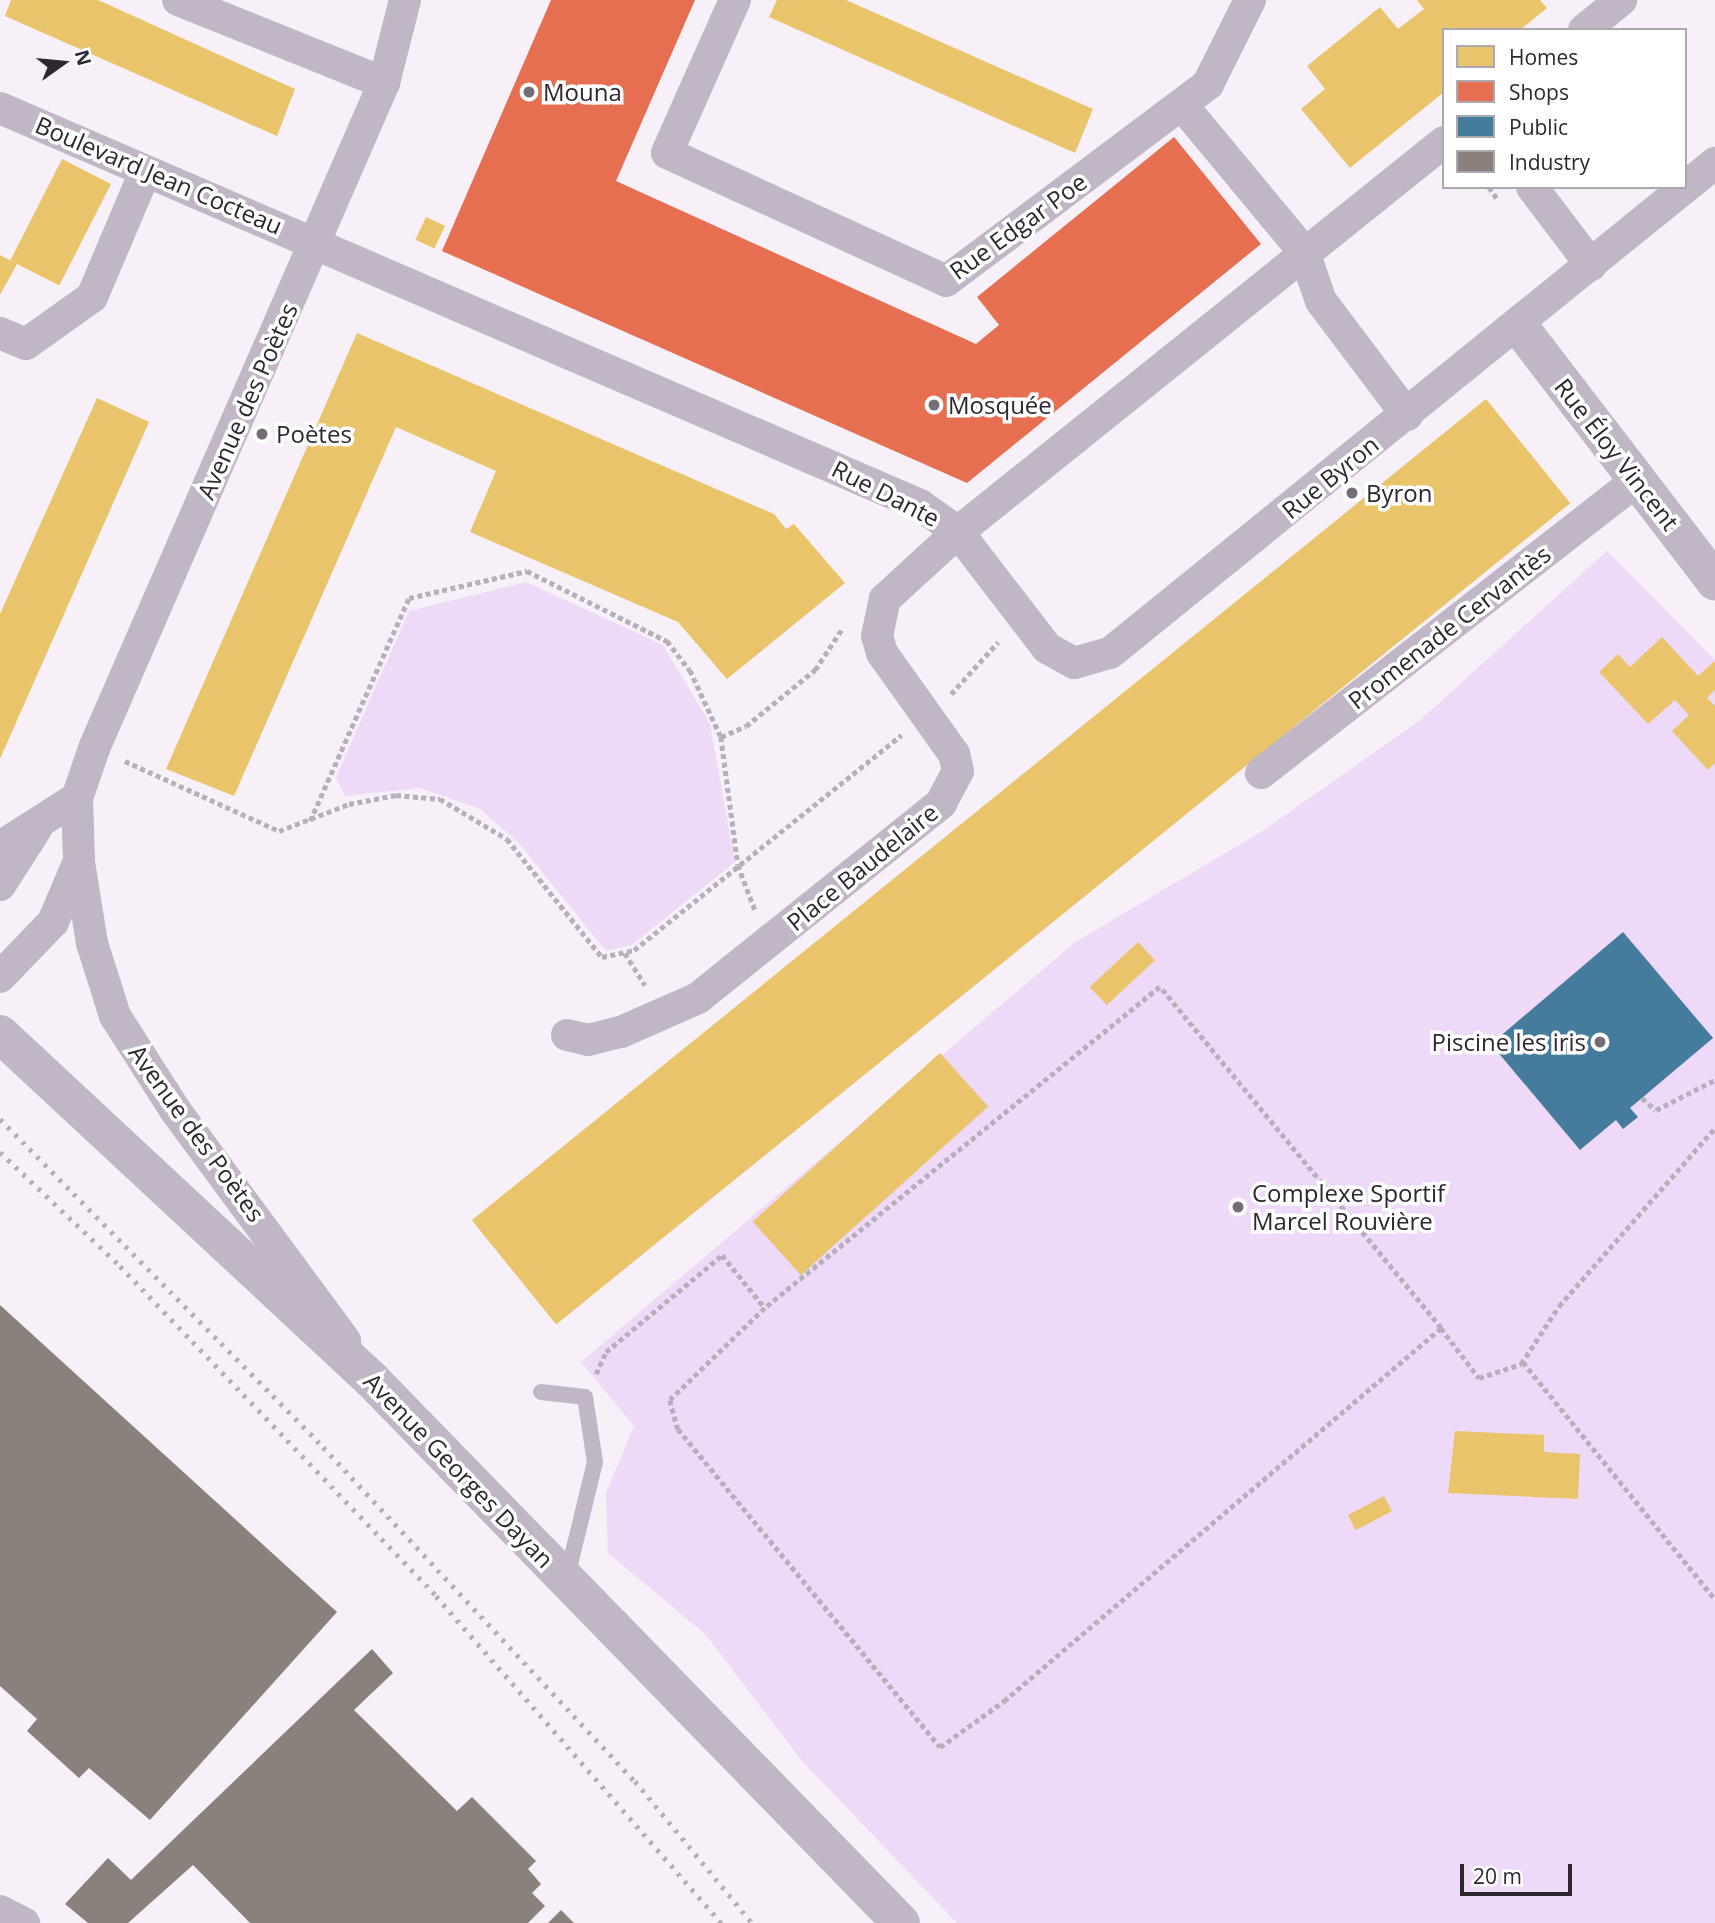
<!DOCTYPE html>
<meta charset="utf-8">
<style>
body{margin:0}
#map{position:relative;width:1715px;height:1923px;overflow:hidden;background:#f7f0f9;font-family:"Open Sans",sans-serif}
div>[style]{position:absolute}
[style*='--x']{left:calc(var(--x)*1px);top:calc(var(--y)*1px);width:calc(var(--w)*1px);rotate:calc(var(--a)*1deg)}
.green>*{inset:0;background:#efd9f8}
.homes>*{inset:0;background:#e9c46a;transform-origin:0 0}
.shops>*{inset:0;background:#e76f51}
.public>*{inset:0;background:#457b9d}
.industry>*{inset:0;background:#8a817c}
.path>*{height:4.5px;margin-top:-2.25px;transform-origin:0;background:repeating-linear-gradient(90deg,#b7afbb 0 5px,transparent 0 8.5px)}
.service>*{height:16px;margin:-8px;padding:0 8px;transform-origin:8px;border-radius:8px;background:#c1b6c6}
.minor>*{height:32px;margin:-16px;padding:0 16px;transform-origin:16px;border-radius:16px;background:#c1b6c6}
.tertiary>*{height:38px;margin:-19px;padding:0 19px;transform-origin:19px;border-radius:19px;background:#c1b6c6}
.rail>*{height:5px;margin-top:-2.5px;transform-origin:0;background:repeating-linear-gradient(90deg,#b6afb9 0 3.5px,transparent 0 10.5px)}
.dots>*{width:19px;height:19px;translate:-50% -50%;box-sizing:border-box;border:4px solid #fff;border-radius:50%}
span{translate:-50% -50%;white-space:nowrap;text-align:center;line-height:1.15;-webkit-text-stroke:7px #fff;paint-order:stroke}
.poi-label{font-size:24px;color:#2e2732}
.left{translate:0 -50%;text-align:left}
.right{translate:-100% -50%;text-align:right}
.street-label{font-size:24px;color:#2e2732}
.legend{position:absolute;left:1442px;top:28px;width:245px;height:161px;box-sizing:border-box;background:#fff;border:2px solid #aba9ad;margin:0;padding:9px 12px;list-style:none;font-size:21px;color:#2e2732}
.legend li{display:flex;align-items:center;gap:14px;height:35px}
.legend b{width:35px;border:2px solid #aba9ad}
.north{position:absolute;left:28px;top:28px;width:70px;height:70px;-webkit-text-stroke:5px #fff;paint-order:stroke;rotate:75deg;font-size:19px;font-weight:700;line-height:28px;text-align:center;color:#2e2732}
.north::after{content:'';display:block;margin:auto;width:24px;height:32px;background:#2e2732;clip-path:polygon(50% 0,100% 100%,50% 72%,0 100%)}
.scale{position:absolute;left:1460px;top:1864px;width:112px;height:32px;box-sizing:border-box;border:4px solid #2e2732;border-top:0;padding-left:9px;font-size:21px;line-height:24px;white-space:nowrap;color:#2e2732;-webkit-text-stroke:5px #fff;paint-order:stroke}
</style>
<div id="map">
<div class="green">
<div style="clip-path:polygon(1607px 551px,1715px 660px,1715px 1923px,957px 1923px,802px 1761px,706px 1635px,608px 1553px,606px 1493px,634px 1426px,581px 1362px,1074px 943px,1264px 830px,1419px 721px)"></div>
<div style="clip-path:polygon(526px 582px,663px 645px,710px 724px,735px 862px,632px 945px,606px 951px,518px 842px,480px 809px,420px 788px,345px 796px,336px 777px,409px 611px)"></div>
</div>
<div class="homes">
<div style="clip-path:polygon(11px 0,98px 0,295px 89px,277px 136px,5px 16px)"></div>
<div style="clip-path:polygon(777px 0,846px 0,1093px 109px,1075px 153px,769px 17px)"></div>
<div style="clip-path:polygon(1417px 0,1540px 0,1547px 8px,1520px 30px,1444px 30px,1444px 92px,1350px 168px,1301px 109px,1325px 89px,1307px 66px,1380px 7px,1398px 29px,1424px 9px)"></div>
<div style="left:62px;top:159px;width:55px;height:114px;rotate:27deg"></div>
<div style="left:426px;top:217px;width:21px;height:25px;rotate:25deg"></div>
<div style="clip-path:polygon(0 255px,17px 264px,0 295px)"></div>
<div style="clip-path:polygon(357px 333px,774px 514px,786px 529px,794px 524px,845px 583px,727px 679px,678px 622px,470px 532px,496px 471px,396px 427px,234px 796px,166px 769px)"></div>
<div style="clip-path:polygon(97px 398px,149px 422px,0 759px,0 614px)"></div>
<div style="left:1486px;top:399px;width:134px;height:1305px;rotate:51deg"></div>
<div style="clip-path:polygon(1662px 637px,1698px 676px,1715px 661px,1715px 690px,1707px 698px,1715px 706px,1715px 763px,1708px 770px,1672px 731px,1689px 715px,1675px 700px,1648px 724px,1599px 672px,1618px 654px,1630px 667px)"></div>
<div style="left:1138px;top:942px;width:25px;height:66px;rotate:47deg"></div>
<div style="left:940px;top:1053px;width:72px;height:252px;rotate:48deg"></div>
<div style="clip-path:polygon(1455px 1431px,1544px 1435px,1544px 1452px,1580px 1454px,1578px 1499px,1448px 1493px)"></div>
<div style="left:1384px;top:1496px;width:17px;height:41px;rotate:62deg"></div>
</div>
<div class="shops">
<div style="clip-path:polygon(551px 0,695px 0,616px 181px,976px 344px,999px 325px,977px 297px,1174px 137px,1261px 244px,967px 483px,442px 251px)"></div>
</div>
<div class="public">
<div style="clip-path:polygon(1623px 932px,1713px 1038px,1630px 1108px,1638px 1117px,1623px 1129px,1616px 1120px,1580px 1150px,1491px 1044px)"></div>
</div>
<div class="industry">
<div style="clip-path:polygon(0 1305px,337px 1612px,150px 1820px,89px 1768px,79px 1778px,27px 1731px,37px 1719px,0 1686px)"></div>
<div style="clip-path:polygon(372px 1649px,393px 1673px,354px 1710px,457px 1811px,472px 1797px,536px 1861px,528px 1869px,541px 1884px,532px 1893px,545px 1906px,528px 1923px,250px 1923px,193px 1865px,128px 1923px,88px 1923px,65px 1904px,108px 1858px,131px 1880px)"></div>
<div style="clip-path:polygon(561px 1910px,574px 1923px,548px 1923px)"></div>
</div>
<div class="path">
<div style="--x:1489;--y:187;--w:16;--a:55"></div>
<div style="--x:951;--y:694;--w:70;--a:-47.9"></div>
<div style="--x:721;--y:737;--w:27;--a:-24"></div>
<div style="--x:746;--y:726;--w:89;--a:-39.1"></div>
<div style="--x:815;--y:670;--w:49;--a:-56.6"></div>
<div style="--x:125;--y:761;--w:169;--a:24.4"></div>
<div style="--x:279;--y:831;--w:75;--a:-21.1"></div>
<div style="--x:349;--y:804;--w:48;--a:-10.8"></div>
<div style="--x:396;--y:795;--w:44;--a:5.2"></div>
<div style="--x:440;--y:799;--w:78;--a:30.8"></div>
<div style="--x:507;--y:839;--w:151;--a:51.2"></div>
<div style="--x:602;--y:957;--w:33;--a:-12"></div>
<div style="--x:634;--y:950;--w:343;--a:-38.8"></div>
<div style="--x:310;--y:821;--w:244;--a:-66.1"></div>
<div style="--x:409;--y:598;--w:121;--a:-12.9"></div>
<div style="--x:527;--y:571;--w:157;--a:26.6"></div>
<div style="--x:667;--y:641;--w:37;--a:52"></div>
<div style="--x:690;--y:670;--w:74;--a:65.2"></div>
<div style="--x:721;--y:737;--w:129;--a:82.4"></div>
<div style="--x:738;--y:865;--w:48;--a:69.3"></div>
<div style="--x:625;--y:953;--w:38;--a:58"></div>
<div style="--x:1642;--y:1098;--w:18;--a:41"></div>
<div style="--x:1656;--y:1110;--w:66;--a:-27"></div>
<div style="--x:1441;--y:1328;--w:63;--a:52.8"></div>
<div style="--x:1479;--y:1378;--w:44;--a:-18.4"></div>
<div style="--x:1521;--y:1364;--w:69;--a:-56.8"></div>
<div style="--x:1559;--y:1306;--w:237;--a:-48.8"></div>
<div style="--x:1523;--y:1362;--w:305;--a:51"></div>
<div style="--x:596;--y:1374;--w:24;--a:-66"></div>
<div style="--x:606;--y:1352;--w:151;--a:-39.9"></div>
<div style="--x:722;--y:1255;--w:68;--a:50.9"></div>
<div style="--x:765;--y:1308;--w:132;--a:135.9"></div>
<div style="--x:670;--y:1400;--w:30;--a:75"></div>
<div style="--x:678;--y:1429;--w:412;--a:50.5"></div>
<div style="--x:940;--y:1747;--w:79;--a:-35.7"></div>
<div style="--x:1004;--y:1701;--w:575;--a:-40.48"></div>
<div style="--x:1441;--y:1328;--w:442;--a:-129.5"></div>
<div style="--x:1160;--y:987;--w:509;--a:140.9"></div>
</div>
<div class="service">
<div style="--x:541;--y:1392;--w:44;--a:6.5"></div>
<div style="--x:585;--y:1397;--w:66;--a:81.3"></div>
<div style="--x:595;--y:1462;--w:118;--a:103.7"></div>
</div>
<div class="minor">
<div style="--x:178;--y:0;--w:222;--a:21.9"></div>
<div style="--x:735;--y:0;--w:167;--a:114"></div>
<div style="--x:667;--y:153;--w:307;--a:24.6"></div>
<div style="--x:946;--y:281;--w:328;--a:-36.9"></div>
<div style="--x:1208;--y:84;--w:94;--a:-63.4"></div>
<div style="--x:1584;--y:30;--w:48;--a:-39"></div>
<div style="--x:1182;--y:105;--w:191;--a:50.3"></div>
<div style="--x:1304;--y:252;--w:52;--a:70.9"></div>
<div style="--x:1321;--y:301;--w:143;--a:53"></div>
<div style="--x:0;--y:108;--w:1002;--a:23.34"></div>
<div style="--x:920;--y:505;--w:47;--a:35.4"></div>
<div style="--x:958;--y:532;--w:146;--a:52.5"></div>
<div style="--x:1047;--y:648;--w:31;--a:29"></div>
<div style="--x:1074;--y:663;--w:37;--a:-16"></div>
<div style="--x:1110;--y:653;--w:779;--a:-39"></div>
<div style="--x:1532;--y:187;--w:98;--a:52.9"></div>
<div style="--x:0;--y:333;--w:28;--a:23"></div>
<div style="--x:26;--y:344;--w:81;--a:-35.5"></div>
<div style="--x:92;--y:297;--w:136;--a:-67"></div>
<div style="--x:1261;--y:773;--w:477;--a:-37.9"></div>
<div style="--x:0;--y:847;--w:91;--a:-32.5"></div>
<div style="--x:79;--y:862;--w:82;--a:80.9"></div>
<div style="--x:92;--y:943;--w:77;--a:72.5"></div>
<div style="--x:115;--y:1016;--w:112;--a:57.4"></div>
<div style="--x:175;--y:1110;--w:287;--a:53.6"></div>
<div style="--x:0;--y:885;--w:67;--a:-57.3"></div>
<div style="--x:0;--y:977;--w:76;--a:-46.1"></div>
<div style="--x:53;--y:922;--w:66;--a:-66.9"></div>
<div style="--x:79;--y:861;--w:63;--a:-91.8"></div>
<div style="--x:77;--y:798;--w:55;--a:-70.9"></div>
<div style="--x:95;--y:746;--w:723;--a:-66.45"></div>
<div style="--x:384;--y:83;--w:86;--a:-75.8"></div>
<div style="--x:567;--y:1035;--w:22;--a:13"></div>
<div style="--x:588;--y:1040;--w:34;--a:-14"></div>
<div style="--x:621;--y:1032;--w:84;--a:-23.8"></div>
<div style="--x:698;--y:998;--w:312;--a:-38.7"></div>
<div style="--x:941;--y:803;--w:36;--a:-62"></div>
<div style="--x:958;--y:771;--w:17;--a:-103"></div>
<div style="--x:954;--y:754;--w:124;--a:-125.5"></div>
<div style="--x:882;--y:653;--w:18;--a:-106"></div>
<div style="--x:877;--y:636;--w:38;--a:-78"></div>
<div style="--x:885;--y:599;--w:99;--a:-42.5"></div>
<div style="--x:958;--y:532;--w:623;--a:-38.75"></div>
<div style="--x:0;--y:1911;--w:27;--a:27"></div>
</div>
<div class="tertiary">
<div style="--x:1519;--y:326;--w:322;--a:52.5"></div>
<div style="--x:0;--y:1034;--w:508;--a:42.93"></div>
<div style="--x:372;--y:1380;--w:758;--a:45.75"></div>
</div>
<div class="rail">
<div style="--x:0;--y:1119;--w:460;--a:45.4"></div>
<div style="--x:323;--y:1447;--w:457;--a:47"></div>
<div style="--x:635;--y:1781;--w:184;--a:50.5"></div>
<div style="--x:0;--y:1152;--w:166;--a:43.5"></div>
<div style="--x:120;--y:1266;--w:457;--a:46.2"></div>
<div style="--x:436;--y:1596;--w:434;--a:48.9"></div>
</div>
<div class="dots">
<div style="left:529px;top:92px;background:#746d78"></div>
<div style="left:934px;top:405px;background:#746d78"></div>
<div style="left:262px;top:434px;background:#746d78"></div>
<div style="left:1352px;top:493px;background:#746d78"></div>
<div style="left:1600px;top:1042px;background:#746d78"></div>
<div style="left:1238px;top:1207px;background:#746d78"></div>
</div>
<div class="poi-label">
<span class="left" style="left:543px;top:92px">Mouna</span>
<span class="left" style="left:948px;top:405px">Mosquée</span>
<span class="left" style="left:276px;top:434px">Poètes</span>
<span class="left" style="left:1366px;top:493px">Byron</span>
<span class="right" style="left:1586px;top:1042px">Piscine les iris</span>
<span class="left" style="left:1252px;top:1207px">Complexe Sportif<br>Marcel Rouvière</span>
</div>
<div class="street-label">
<span style="left:159px;top:175px;rotate:23deg">Boulevard Jean Cocteau</span>
<span style="left:1018px;top:226px;rotate:-36deg">Rue Edgar Poe</span>
<span style="left:247px;top:401px;rotate:-66deg">Avenue des Poètes</span>
<span style="left:1617px;top:454px;rotate:52deg">Rue Éloy Vincent</span>
<span style="left:1330px;top:477px;rotate:-39deg">Rue Byron</span>
<span style="left:886px;top:493px;rotate:27deg">Rue Dante</span>
<span style="left:1449px;top:627px;rotate:-38deg">Promenade Cervantès</span>
<span style="left:862px;top:867px;rotate:-39deg">Place Baudelaire</span>
<span style="left:197px;top:1133px;rotate:54deg">Avenue des Poètes</span>
<span style="left:459px;top:1470px;rotate:46deg">Avenue Georges Dayan</span>
</div>
<ul class="legend">
<li><b style="height:19px;background:#e9c46a"></b>Homes</li>
<li><b style="height:19px;background:#e76f51"></b>Shops</li>
<li><b style="height:19px;background:#457b9d"></b>Public</li>
<li><b style="height:19px;background:#8a817c"></b>Industry</li>
</ul>
<div class="north">N</div>
<div class="scale">20 m</div>
</div>
